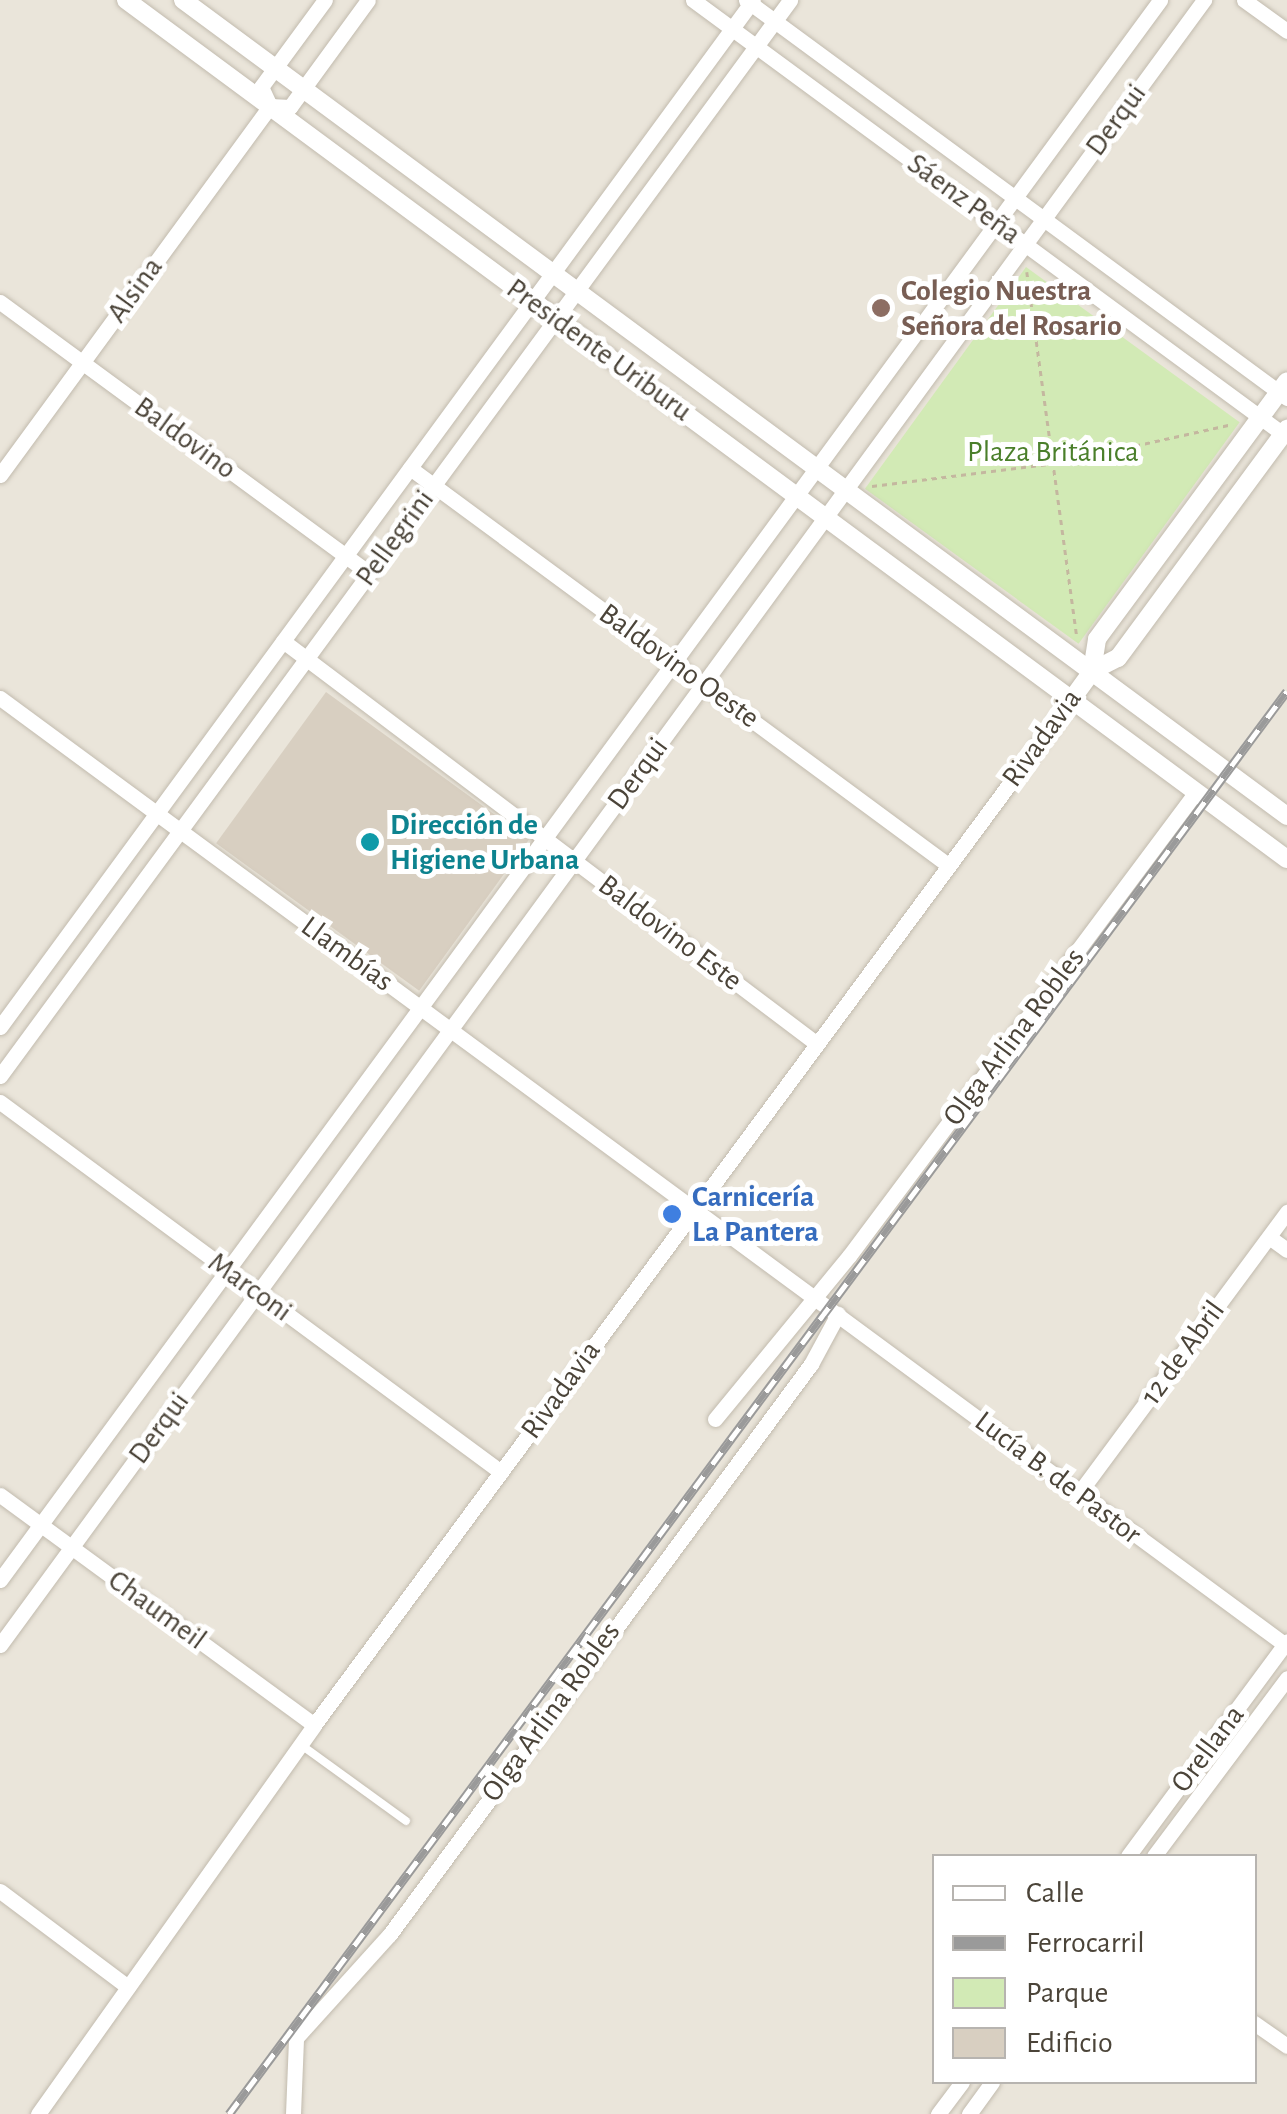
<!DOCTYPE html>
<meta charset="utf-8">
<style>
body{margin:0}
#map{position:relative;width:1287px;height:2114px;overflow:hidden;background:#f6f3ec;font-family:"Alegreya Sans",sans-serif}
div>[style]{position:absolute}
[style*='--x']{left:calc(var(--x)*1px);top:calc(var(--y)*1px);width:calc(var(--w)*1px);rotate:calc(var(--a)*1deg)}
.residential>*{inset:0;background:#eae5da}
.green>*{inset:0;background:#d2eab5;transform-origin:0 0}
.building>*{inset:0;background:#d8cfc1;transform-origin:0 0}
.path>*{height:2.5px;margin-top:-1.25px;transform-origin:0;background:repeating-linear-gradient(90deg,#c4b79f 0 5px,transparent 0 10px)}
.roads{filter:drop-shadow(0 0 2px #c2bbae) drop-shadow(0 0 2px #c2bbae)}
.service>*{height:8px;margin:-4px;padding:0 4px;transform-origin:4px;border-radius:4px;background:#fff}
.minor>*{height:15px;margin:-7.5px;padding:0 7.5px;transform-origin:7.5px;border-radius:7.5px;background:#fff}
.tertiary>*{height:18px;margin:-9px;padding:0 9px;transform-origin:9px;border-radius:9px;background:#fff}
.rail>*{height:9px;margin-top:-4.5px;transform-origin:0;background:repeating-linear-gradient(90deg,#fff 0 15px,#9a9a9a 0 30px);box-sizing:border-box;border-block:2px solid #9a9a9a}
.dots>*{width:28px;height:28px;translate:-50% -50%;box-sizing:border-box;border:5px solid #fff;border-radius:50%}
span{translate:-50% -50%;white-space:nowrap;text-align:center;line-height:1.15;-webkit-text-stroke:10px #fff;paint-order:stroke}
.street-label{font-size:30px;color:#4b4439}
.education-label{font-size:30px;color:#785e54;font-weight:700}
.left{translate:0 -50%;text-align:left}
.park-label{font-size:30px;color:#4a7f2a}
.culture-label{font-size:30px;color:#0d838f;font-weight:700}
.shop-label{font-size:30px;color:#366cbe;font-weight:700}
.legend{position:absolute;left:932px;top:1854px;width:325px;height:230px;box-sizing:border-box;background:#fff;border:2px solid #b7b4b0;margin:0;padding:12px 18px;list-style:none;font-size:30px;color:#4b4439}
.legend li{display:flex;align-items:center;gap:20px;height:50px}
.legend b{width:50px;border:2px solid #b7b4b0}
</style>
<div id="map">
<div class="residential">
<div style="clip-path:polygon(evenodd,0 0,1287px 0,1287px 2114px,0 2114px,0 0,934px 1856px,1254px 1856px,1254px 2082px,934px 2082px,934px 1856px)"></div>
</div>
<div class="green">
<div style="left:1026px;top:267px;width:264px;height:274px;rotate:36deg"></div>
</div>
<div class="building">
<div style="left:326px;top:692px;width:251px;height:187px;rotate:36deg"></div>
</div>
<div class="path">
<div style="--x:1027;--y:272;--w:367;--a:82.2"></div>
<div style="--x:872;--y:486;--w:186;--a:-7.1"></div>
<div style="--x:1057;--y:463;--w:180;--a:-12.5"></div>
</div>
<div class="roads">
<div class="service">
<div style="--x:300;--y:1744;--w:131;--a:36"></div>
</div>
<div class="minor">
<div style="--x:693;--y:0;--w:732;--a:36.34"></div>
<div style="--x:746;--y:0;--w:672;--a:36.34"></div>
<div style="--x:1244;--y:0;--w:53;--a:35.8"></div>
<div style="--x:270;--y:106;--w:20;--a:3"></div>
<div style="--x:290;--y:107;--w:132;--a:-53.9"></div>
<div style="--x:270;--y:106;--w:21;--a:-115"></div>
<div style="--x:261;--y:87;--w:108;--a:-53.7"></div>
<div style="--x:0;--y:302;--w:458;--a:36.3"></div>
<div style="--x:410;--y:468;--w:669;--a:36.42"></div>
<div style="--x:0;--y:475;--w:457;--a:-53.8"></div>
<div style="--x:283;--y:641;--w:669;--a:37.04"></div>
<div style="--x:0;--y:698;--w:1598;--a:36.38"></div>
<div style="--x:0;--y:1027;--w:1273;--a:-53.75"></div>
<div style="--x:0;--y:1076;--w:1335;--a:-53.71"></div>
<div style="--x:0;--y:1102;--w:623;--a:36.45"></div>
<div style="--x:1269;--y:1237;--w:22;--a:36"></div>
<div style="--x:715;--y:1419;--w:211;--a:-50.6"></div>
<div style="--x:849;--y:1256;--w:579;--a:-53.21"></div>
<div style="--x:1079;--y:1493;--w:350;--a:-53.5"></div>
<div style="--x:0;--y:1495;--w:389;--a:36.2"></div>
<div style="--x:0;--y:1580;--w:1960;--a:-53.71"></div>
<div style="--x:0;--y:1645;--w:2039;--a:-53.8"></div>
<div style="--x:1128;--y:1856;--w:267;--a:-53.5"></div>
<div style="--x:1154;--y:1856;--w:222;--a:-53.2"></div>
<div style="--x:0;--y:1891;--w:160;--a:36.9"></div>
<div style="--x:1254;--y:2023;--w:40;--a:34.9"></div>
<div style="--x:38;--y:2114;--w:477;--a:-54.6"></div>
<div style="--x:314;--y:1725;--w:1276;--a:-53.54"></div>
<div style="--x:293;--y:2114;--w:76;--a:-87.7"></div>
<div style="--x:296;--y:2038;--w:140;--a:-47.9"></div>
<div style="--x:390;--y:1934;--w:709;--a:-53.55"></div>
<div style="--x:811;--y:1364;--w:57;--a:-61.6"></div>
<div style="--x:938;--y:2114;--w:40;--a:-53"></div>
<div style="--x:969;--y:2114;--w:39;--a:-54"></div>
</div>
<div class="tertiary">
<div style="--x:126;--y:0;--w:1444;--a:36.5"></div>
<div style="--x:183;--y:0;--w:1373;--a:36.47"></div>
<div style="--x:1092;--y:671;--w:29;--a:-27"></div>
<div style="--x:1118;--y:658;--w:285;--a:-53.6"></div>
<div style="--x:1072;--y:699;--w:34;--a:-54"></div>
<div style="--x:1092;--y:671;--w:32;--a:-81"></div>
<div style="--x:1097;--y:639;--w:320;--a:-53.6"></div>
</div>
</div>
<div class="rail">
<div style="--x:229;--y:2114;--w:1773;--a:-53.37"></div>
</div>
<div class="dots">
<div style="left:881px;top:308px;background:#8d6e63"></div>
<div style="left:370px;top:842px;background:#0f9aa8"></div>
<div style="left:672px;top:1214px;background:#3f7fe0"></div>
</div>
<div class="street-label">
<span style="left:1116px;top:120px;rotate:-54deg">Derqui</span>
<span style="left:964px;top:199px;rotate:36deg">Sáenz Peña</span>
<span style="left:135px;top:290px;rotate:-54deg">Alsina</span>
<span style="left:599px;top:350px;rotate:36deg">Presidente Uriburu</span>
<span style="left:185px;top:438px;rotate:36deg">Baldovino</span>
<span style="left:395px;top:538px;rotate:-54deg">Pellegrini</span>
<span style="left:679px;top:666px;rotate:36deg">Baldovino Oeste</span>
<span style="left:1042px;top:738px;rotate:-54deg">Rivadavia</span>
<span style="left:638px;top:774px;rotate:-54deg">Derqui</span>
<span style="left:670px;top:933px;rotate:37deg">Baldovino Este</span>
<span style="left:347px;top:954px;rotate:36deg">Llambías</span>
<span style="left:1014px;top:1037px;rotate:-53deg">Olga Arlina Robles</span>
<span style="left:250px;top:1287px;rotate:36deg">Marconi</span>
<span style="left:1183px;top:1353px;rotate:-54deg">12 de Abril</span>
<span style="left:561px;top:1390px;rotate:-54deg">Rivadavia</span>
<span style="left:159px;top:1428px;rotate:-54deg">Derqui</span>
<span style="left:1058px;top:1478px;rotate:37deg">Lucía B. de Pastor</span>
<span style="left:157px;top:1610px;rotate:36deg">Chaumeil</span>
<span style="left:551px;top:1712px;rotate:-54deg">Olga Arlina Robles</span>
<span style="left:1208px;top:1749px;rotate:-53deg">Orellana</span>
</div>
<div class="education-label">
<span class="left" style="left:901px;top:308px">Colegio Nuestra<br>Señora del Rosario</span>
</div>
<div class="park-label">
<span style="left:1053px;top:452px">Plaza Británica</span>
</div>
<div class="culture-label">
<span class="left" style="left:390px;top:842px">Dirección de<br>Higiene Urbana</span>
</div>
<div class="shop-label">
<span class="left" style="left:692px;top:1214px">Carnicería<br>La Pantera</span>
</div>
<ul class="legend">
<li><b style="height:12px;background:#fff"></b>Calle</li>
<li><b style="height:12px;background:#9a9a9a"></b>Ferrocarril</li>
<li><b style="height:28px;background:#d2eab5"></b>Parque</li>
<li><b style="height:28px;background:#d8cfc1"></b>Edificio</li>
</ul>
</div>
